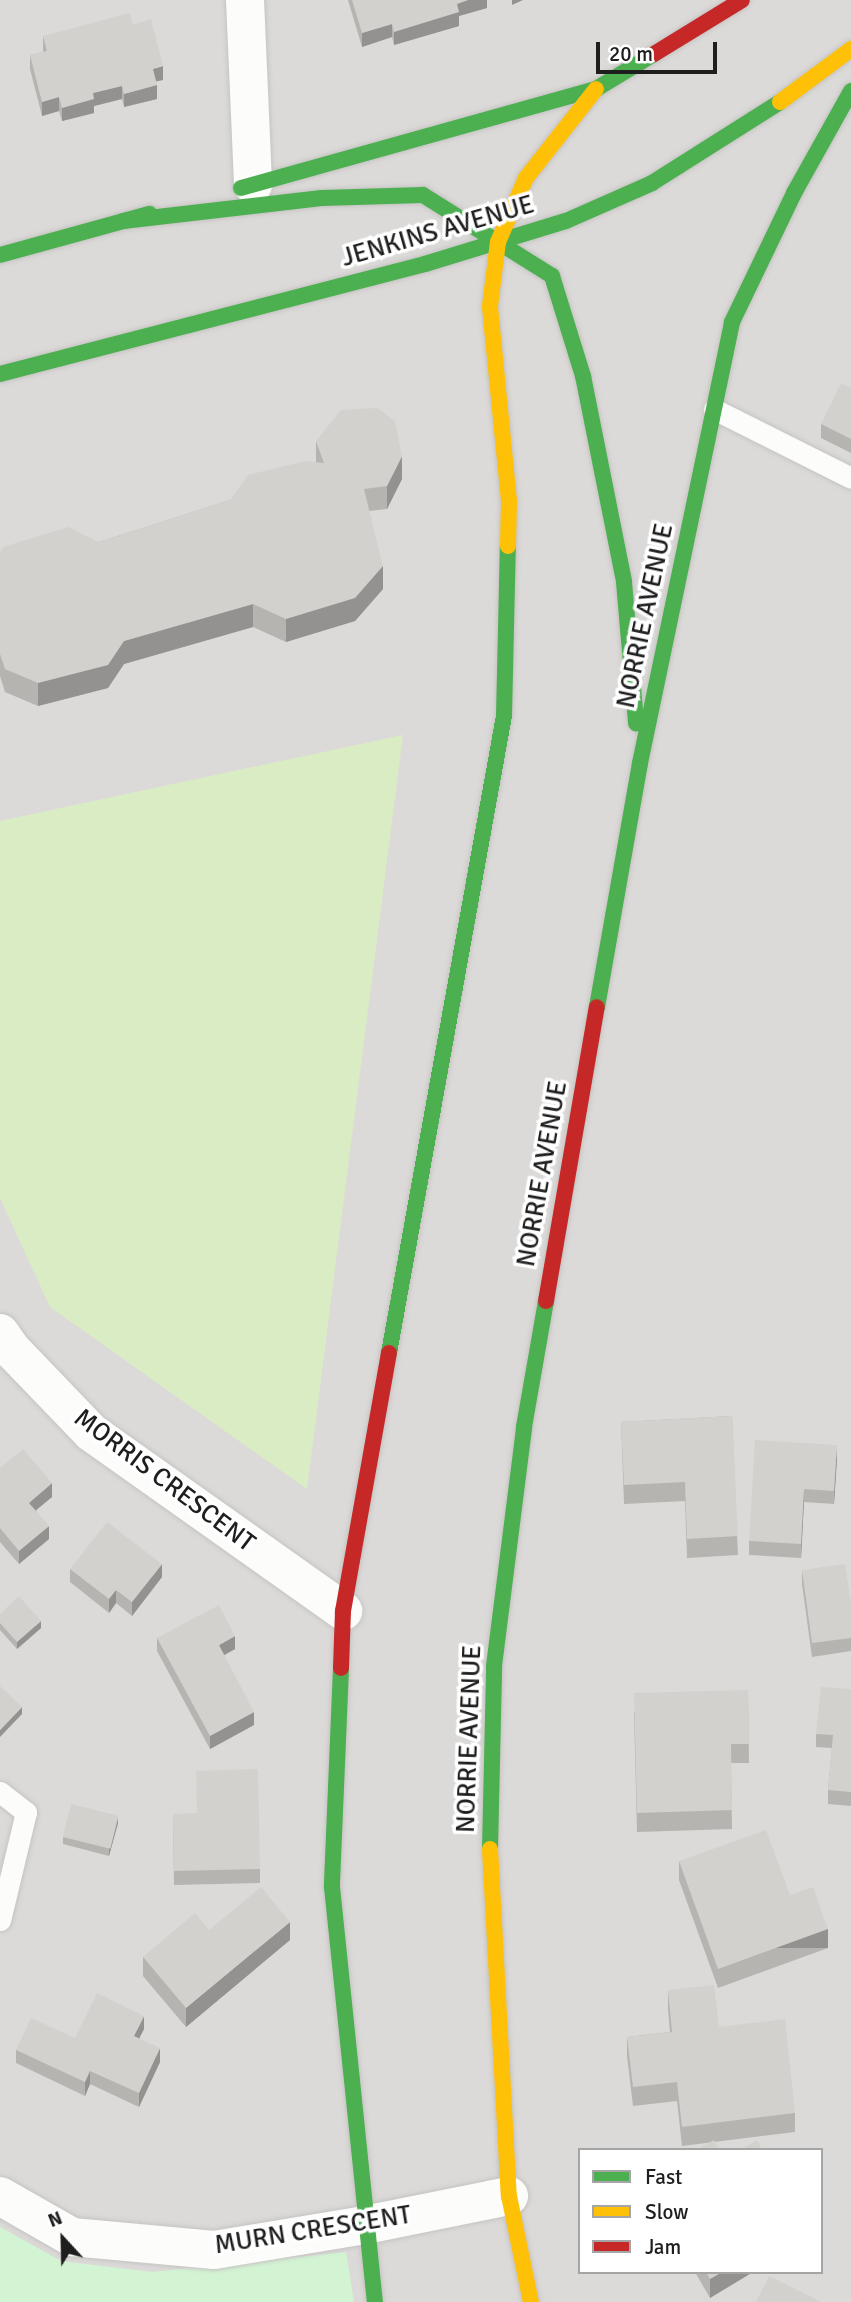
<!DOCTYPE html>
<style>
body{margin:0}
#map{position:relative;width:851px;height:2302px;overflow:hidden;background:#edebe7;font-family:Signika,sans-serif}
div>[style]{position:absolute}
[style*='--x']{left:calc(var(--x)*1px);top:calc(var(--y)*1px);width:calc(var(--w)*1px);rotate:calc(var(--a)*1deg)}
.residential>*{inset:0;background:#dcdad8}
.grass>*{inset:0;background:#daecc4}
.park>*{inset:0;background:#d3f4d3}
.roads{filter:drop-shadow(0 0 2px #c5c4c3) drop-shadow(0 0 2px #c5c4c3)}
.lane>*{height:21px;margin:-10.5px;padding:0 10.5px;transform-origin:10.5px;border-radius:10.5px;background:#fcfcfb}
.street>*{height:38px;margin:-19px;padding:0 19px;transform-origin:19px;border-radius:19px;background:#fcfcfb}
.fast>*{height:16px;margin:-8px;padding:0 8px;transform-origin:8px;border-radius:8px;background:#4caf50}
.slow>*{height:16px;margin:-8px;padding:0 8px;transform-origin:8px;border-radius:8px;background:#ffc107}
.jam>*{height:16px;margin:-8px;padding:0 8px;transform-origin:8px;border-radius:8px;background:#c62828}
.wall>*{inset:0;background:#b5b4b1}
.shaded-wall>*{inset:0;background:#949290;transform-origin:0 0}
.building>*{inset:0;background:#d3d1ce;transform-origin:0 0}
span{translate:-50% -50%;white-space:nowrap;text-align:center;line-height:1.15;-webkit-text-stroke:7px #fff;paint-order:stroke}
.street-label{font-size:26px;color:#1e1e1e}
.legend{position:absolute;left:578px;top:2148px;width:245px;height:126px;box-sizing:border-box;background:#fff;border:2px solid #a5a5a5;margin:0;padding:9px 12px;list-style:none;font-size:21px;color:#1e1e1e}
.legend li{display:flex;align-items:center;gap:14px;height:35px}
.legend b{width:35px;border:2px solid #a5a5a5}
.north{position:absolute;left:28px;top:2204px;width:70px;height:70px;-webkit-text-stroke:5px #fff;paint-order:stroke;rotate:338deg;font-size:19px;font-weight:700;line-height:28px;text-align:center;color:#1e1e1e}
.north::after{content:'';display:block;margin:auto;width:24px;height:32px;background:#1e1e1e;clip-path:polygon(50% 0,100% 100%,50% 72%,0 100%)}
.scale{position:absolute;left:596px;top:42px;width:121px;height:32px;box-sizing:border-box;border:4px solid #1e1e1e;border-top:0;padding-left:9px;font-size:21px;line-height:24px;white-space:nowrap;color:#1e1e1e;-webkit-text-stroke:5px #fff;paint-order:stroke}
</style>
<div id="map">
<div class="residential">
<div style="clip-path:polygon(evenodd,0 0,851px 0,851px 2302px,0 2302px,0 0,580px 2150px,821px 2150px,821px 2272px,580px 2272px,580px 2150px)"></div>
</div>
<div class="grass">
<div style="clip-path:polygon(403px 735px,307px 1489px,50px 1307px,0 1198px,0 821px)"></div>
</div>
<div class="park">
<div style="clip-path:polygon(0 2227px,61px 2261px,152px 2272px,346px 2252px,354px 2302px,0 2302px)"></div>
</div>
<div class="roads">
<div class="lane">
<div style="--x:714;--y:409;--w:153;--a:26.7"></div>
<div style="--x:0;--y:1792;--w:33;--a:38"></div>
<div style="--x:26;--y:1812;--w:111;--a:103.5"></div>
</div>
<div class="street">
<div style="--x:245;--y:0;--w:185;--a:87.5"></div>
<div style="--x:0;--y:1333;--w:21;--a:55"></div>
<div style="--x:12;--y:1350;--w:115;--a:46.1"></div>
<div style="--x:92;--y:1433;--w:308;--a:35.3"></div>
<div style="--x:0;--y:2196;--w:83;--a:29.7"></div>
<div style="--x:72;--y:2237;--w:143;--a:5.2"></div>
<div style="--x:214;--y:2250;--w:153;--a:-9.4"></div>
<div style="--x:365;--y:2225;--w:147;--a:-11.4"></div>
</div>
<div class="fast">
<div style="--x:241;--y:188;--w:369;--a:-15.6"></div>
<div style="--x:596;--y:89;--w:68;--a:-31.1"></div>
<div style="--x:123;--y:221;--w:200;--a:-6.6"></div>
<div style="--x:322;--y:198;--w:101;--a:-1.7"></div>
<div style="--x:423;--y:195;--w:152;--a:32.1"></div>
<div style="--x:552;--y:276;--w:105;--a:72.8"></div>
<div style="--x:583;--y:376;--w:210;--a:78.7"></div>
<div style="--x:624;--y:582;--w:142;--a:85.1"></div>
<div style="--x:0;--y:255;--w:155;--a:-15.4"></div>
<div style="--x:0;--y:374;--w:439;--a:-14.5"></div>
<div style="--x:425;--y:264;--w:147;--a:-17"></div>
<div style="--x:566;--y:221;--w:94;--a:-23.8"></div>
<div style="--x:652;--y:183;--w:151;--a:-32.3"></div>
<div style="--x:597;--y:1007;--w:248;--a:-80"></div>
<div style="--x:640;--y:763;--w:450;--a:-78.2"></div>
<div style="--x:732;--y:322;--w:143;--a:-64.3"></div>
<div style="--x:794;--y:193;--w:117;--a:-60.8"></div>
<div style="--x:389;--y:1353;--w:647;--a:-79.77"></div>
<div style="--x:504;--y:716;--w:170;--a:-88.7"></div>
<div style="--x:341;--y:1668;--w:219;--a:92.4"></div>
<div style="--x:332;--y:1887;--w:417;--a:84.1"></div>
<div style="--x:490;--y:1849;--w:183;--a:-88.7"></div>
<div style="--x:494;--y:1666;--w:241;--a:-82.8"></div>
<div style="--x:524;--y:1427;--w:128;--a:-80.1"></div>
</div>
<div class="slow">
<div style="--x:780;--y:102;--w:89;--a:-36.7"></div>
<div style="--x:508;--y:546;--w:45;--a:-88.7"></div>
<div style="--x:509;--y:501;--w:196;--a:-95.6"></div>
<div style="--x:490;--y:306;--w:64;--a:-82.9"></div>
<div style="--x:498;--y:242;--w:70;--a:-66.4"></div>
<div style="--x:526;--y:178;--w:113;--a:-51.8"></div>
<div style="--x:490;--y:1849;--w:348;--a:86.9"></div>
<div style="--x:509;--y:2196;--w:108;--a:78.3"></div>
</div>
<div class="jam">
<div style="--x:654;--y:54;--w:103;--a:-31.5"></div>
<div style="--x:546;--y:1301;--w:298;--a:-80.2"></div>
<div style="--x:341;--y:1668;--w:57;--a:-88"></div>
<div style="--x:343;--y:1611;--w:262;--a:-79.9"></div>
</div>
</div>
<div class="wall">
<div style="clip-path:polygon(348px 0,487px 0,487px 8px,459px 16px,459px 26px,394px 45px,392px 37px,362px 47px)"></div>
<div style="clip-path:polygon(133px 25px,163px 80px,156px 81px,157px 99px,124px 107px,122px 99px,94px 106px,94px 113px,62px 121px,59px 111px,42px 116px,30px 69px,30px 55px,43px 52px,43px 36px)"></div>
<div style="clip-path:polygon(851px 388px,851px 453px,821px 438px,821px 424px)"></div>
<div style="clip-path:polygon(316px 441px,402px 479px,387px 509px,369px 511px,383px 589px,355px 621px,286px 642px,253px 627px,124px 664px,108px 688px,38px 706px,5px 692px,0 676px,0 553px,99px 542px,230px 500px,316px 462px)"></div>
<div style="clip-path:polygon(732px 1416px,738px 1555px,687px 1558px,685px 1501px,624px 1504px,621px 1422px)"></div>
<div style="clip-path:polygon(837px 1459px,834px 1504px,804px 1502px,801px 1558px,749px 1555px,749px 1541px)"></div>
<div style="clip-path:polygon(0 1468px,52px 1497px,36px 1510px,49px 1539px,19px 1564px,0 1542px)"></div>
<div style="clip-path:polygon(70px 1569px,162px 1577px,132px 1616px,116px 1603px,109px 1613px,70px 1582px)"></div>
<div style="clip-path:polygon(802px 1570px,851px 1603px,851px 1651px,812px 1657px,802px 1584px)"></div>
<div style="clip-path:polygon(0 1614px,41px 1628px,17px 1649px,0 1630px)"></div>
<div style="clip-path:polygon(157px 1638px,235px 1649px,224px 1655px,254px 1725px,210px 1749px,157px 1651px)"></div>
<div style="clip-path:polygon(851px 1689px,851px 1806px,828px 1804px,828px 1790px,832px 1748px,816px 1747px,816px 1734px)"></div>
<div style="clip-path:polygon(748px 1690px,749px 1763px,731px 1763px,732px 1829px,637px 1832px,634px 1712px)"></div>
<div style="clip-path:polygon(173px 1814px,260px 1869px,260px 1883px,174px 1885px)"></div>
<div style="clip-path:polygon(118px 1823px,109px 1856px,63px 1844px,63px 1837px)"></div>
<div style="clip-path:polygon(679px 1861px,790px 1895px,828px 1948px,718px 1988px,679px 1880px)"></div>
<div style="clip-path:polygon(209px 1930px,290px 1940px,186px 2027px,143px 1976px,143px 1957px)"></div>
<div style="clip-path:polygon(668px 1990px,719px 2027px,795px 2113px,795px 2132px,682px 2146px,677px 2101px,633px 2106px,627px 2056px,627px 2037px,670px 2032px,668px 2009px)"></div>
<div style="clip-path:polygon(144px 2029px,139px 2038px,160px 2062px,139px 2107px,90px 2084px,85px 2096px,16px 2063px,16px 2050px,75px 2038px)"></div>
<div style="clip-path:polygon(695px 2272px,753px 2272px,710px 2298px)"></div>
</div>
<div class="shaded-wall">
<div style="clip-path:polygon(468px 0,487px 0,487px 8px,459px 16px,459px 26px,394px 45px,394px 32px,457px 4px)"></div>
<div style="clip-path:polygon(512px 0,523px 0,512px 5px)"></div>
<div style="clip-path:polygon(392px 24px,392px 37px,362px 47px,362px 33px)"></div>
<div style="clip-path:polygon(163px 66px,163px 80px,153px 82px,153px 69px)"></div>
<div style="clip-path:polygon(157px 85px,157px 99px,124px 107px,124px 94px)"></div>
<div style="clip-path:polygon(122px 86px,122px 99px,94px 106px,94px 113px,62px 121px,62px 108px,93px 93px)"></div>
<div style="clip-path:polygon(59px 97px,59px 111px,42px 116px,42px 102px)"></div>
<div style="clip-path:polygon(402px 456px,402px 479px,387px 509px,387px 486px)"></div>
<div style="clip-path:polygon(383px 566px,383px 589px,355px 621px,286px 642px,286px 619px)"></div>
<div style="clip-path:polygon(253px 604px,253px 627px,124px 664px,108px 688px,38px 706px,38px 683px,124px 641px)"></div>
<div style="clip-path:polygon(837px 1445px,837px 1459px,834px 1504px,834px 1491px)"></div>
<div style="clip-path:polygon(52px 1483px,52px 1497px,29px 1516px,29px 1503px)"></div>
<div style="clip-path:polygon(804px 1489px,804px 1502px,801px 1558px,801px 1544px)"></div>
<div style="clip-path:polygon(49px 1526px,49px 1539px,19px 1564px,19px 1551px)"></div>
<div style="clip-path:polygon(162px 1564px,162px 1577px,132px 1616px,132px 1602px)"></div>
<div style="clip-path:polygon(116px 1590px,116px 1603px,109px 1613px,109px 1599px)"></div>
<div style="clip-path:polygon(41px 1621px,41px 1628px,17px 1649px,17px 1642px)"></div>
<div style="clip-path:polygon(235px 1636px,235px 1649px,219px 1658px,219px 1645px)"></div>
<div style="clip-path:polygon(22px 1707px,22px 1714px,0 1737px,0 1730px)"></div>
<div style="clip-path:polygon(254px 1712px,254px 1725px,210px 1749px,210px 1736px)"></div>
<div style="clip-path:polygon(118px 1816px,118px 1823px,109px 1856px,109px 1849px)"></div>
<div style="clip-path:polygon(290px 1922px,290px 1940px,186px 2027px,186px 2008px)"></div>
<div style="left:828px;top:1929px;width:19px;height:117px;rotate:90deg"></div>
<div style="clip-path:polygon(144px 2016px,144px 2029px,134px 2049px,134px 2036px)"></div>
<div style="clip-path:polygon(160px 2048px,160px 2062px,139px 2107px,139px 2093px)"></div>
<div style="clip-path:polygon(90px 2071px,90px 2084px,85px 2096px,85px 2082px)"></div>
<div style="clip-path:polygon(722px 2272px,753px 2272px,710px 2298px,710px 2279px)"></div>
</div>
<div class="building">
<div style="clip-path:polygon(352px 0,468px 0,457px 4px,459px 12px,394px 32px,392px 24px,362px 33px)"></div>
<div style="clip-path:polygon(130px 13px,133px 25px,151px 19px,163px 66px,153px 69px,157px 85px,124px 94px,122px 86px,93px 93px,94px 99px,62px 108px,59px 97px,42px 102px,30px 55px,47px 51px,43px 36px)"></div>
<div style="clip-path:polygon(841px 383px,851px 388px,851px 439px,821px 424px)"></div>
<div style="clip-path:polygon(377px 408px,395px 421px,402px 456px,387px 486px,364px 489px,383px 566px,355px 598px,286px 619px,253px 604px,124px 641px,108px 665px,38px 683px,5px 669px,0 654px,0 553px,3px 547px,68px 527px,99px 542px,230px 500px,248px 475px,305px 461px,324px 463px,316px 441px,341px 410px)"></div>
<div style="clip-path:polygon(732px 1416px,738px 1536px,687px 1539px,685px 1482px,624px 1485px,621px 1422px)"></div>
<div style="clip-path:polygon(755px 1440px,837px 1445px,834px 1491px,804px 1489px,801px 1544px,749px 1541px)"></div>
<div style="clip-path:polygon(23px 1449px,52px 1483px,29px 1503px,49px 1526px,19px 1551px,0 1528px,0 1468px)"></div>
<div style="clip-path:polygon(107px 1522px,162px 1564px,132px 1602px,116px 1590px,109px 1599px,70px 1569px)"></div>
<div style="clip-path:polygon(845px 1564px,851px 1603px,851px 1638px,812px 1643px,802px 1570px)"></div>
<div style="clip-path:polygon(19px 1596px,41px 1621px,17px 1642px,0 1623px,0 1614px)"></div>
<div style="clip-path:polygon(219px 1605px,235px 1636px,219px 1645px,254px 1712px,210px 1736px,157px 1638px)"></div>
<div style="clip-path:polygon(0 1686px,22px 1707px,0 1730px)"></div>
<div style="clip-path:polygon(821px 1687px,851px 1689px,851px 1792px,828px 1790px,833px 1735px,816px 1734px)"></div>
<div style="clip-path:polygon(748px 1690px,749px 1744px,731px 1744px,732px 1810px,637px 1813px,634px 1693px)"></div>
<div style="clip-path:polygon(258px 1769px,260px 1869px,174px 1871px,173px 1814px,197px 1813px,196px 1771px)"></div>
<div style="left:71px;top:1804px;width:49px;height:34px;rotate:14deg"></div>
<div style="clip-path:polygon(766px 1830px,790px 1895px,813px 1887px,828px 1929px,718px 1969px,679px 1861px)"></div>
<div style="clip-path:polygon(261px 1887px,290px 1922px,186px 2008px,143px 1957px,195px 1913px,209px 1930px)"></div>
<div style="clip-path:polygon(714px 1985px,719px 2027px,785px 2019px,795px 2113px,682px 2127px,677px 2082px,633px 2087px,627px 2037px,672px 2032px,668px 1990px)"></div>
<div style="clip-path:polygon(97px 1993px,144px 2016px,134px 2036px,160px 2048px,139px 2093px,90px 2071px,85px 2082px,16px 2050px,31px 2018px,75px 2038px)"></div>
<div style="clip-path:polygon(714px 2140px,719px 2150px,696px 2150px)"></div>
<div style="clip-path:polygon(757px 2140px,762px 2150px,741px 2150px)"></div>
<div style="clip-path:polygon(706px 2272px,722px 2272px,710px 2279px)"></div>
<div style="clip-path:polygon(769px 2276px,821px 2302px,756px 2302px)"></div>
</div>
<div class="street-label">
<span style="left:438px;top:232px;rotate:-16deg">JENKINS AVENUE</span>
<span style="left:646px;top:616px;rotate:-78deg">NORRIE AVENUE</span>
<span style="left:543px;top:1174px;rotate:-80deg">NORRIE AVENUE</span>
<span style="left:164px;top:1481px;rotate:37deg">MORRIS CRESCENT</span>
<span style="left:470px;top:1739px;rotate:-88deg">NORRIE AVENUE</span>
<span style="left:313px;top:2231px;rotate:-9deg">MURN CRESCENT</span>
</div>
<ul class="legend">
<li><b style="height:9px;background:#4caf50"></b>Fast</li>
<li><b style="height:9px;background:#ffc107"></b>Slow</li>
<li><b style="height:9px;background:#c62828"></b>Jam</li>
</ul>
<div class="north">N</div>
<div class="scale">20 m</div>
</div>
